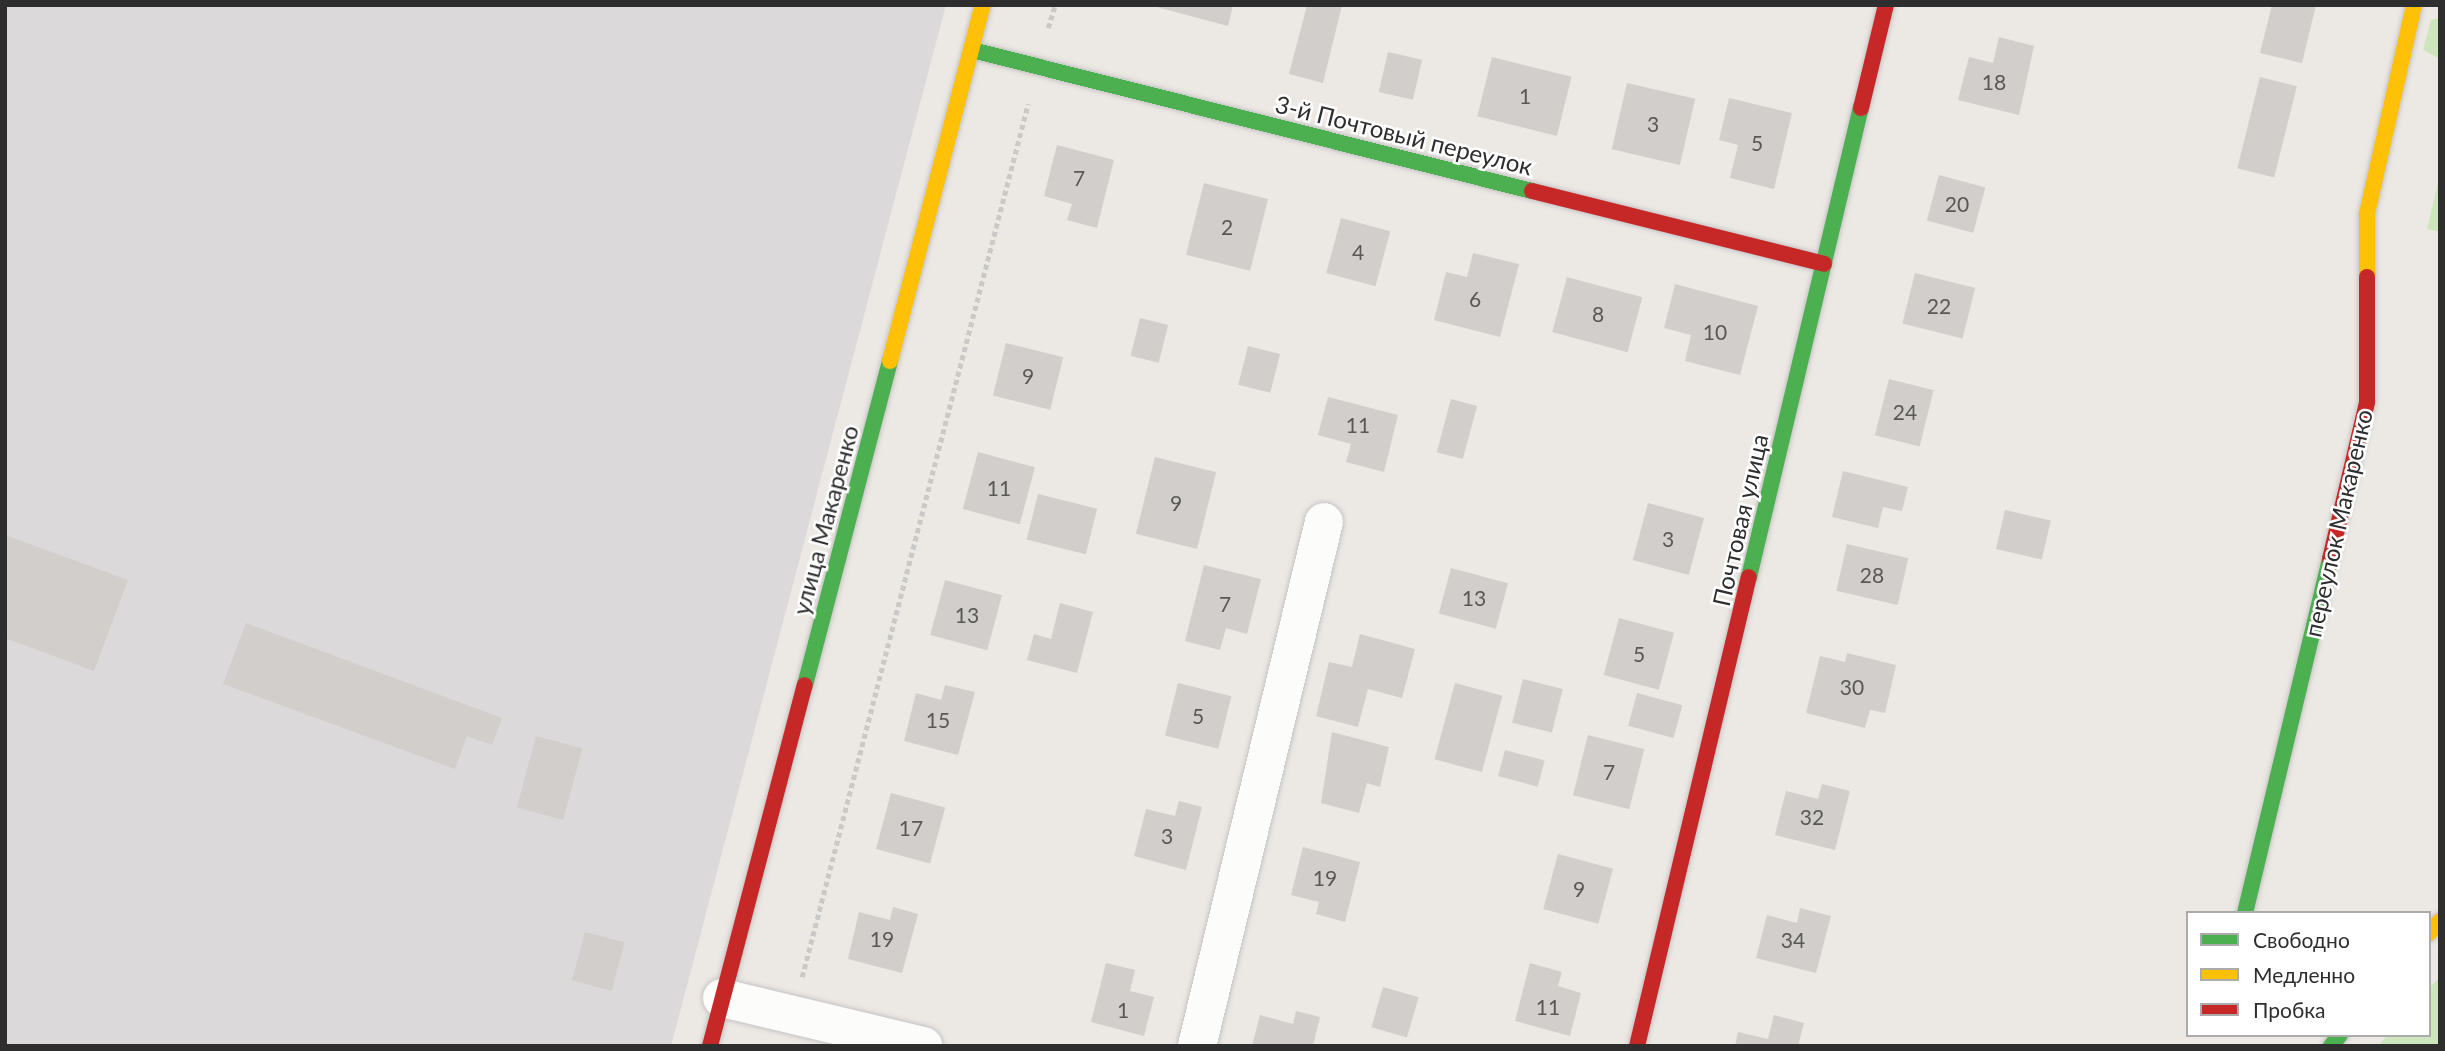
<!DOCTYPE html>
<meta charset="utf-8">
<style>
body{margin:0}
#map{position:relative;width:2445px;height:1051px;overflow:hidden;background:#ece8e4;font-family:Lato,sans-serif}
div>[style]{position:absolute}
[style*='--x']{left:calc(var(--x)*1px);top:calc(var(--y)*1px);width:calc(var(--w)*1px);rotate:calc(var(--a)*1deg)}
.industrial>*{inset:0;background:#dcd9db}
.green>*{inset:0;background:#cee6be}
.building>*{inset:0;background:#d1cecb;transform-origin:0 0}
.path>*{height:4.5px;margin-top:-2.25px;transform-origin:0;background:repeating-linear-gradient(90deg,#c9c9c8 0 5px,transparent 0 8.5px)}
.roads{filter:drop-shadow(0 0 2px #c5c4c5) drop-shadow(0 0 2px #c5c4c5)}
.street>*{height:38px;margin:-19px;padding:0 19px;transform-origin:19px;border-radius:19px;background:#fcfcfb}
.fast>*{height:16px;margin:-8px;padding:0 8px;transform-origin:8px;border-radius:8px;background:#4caf50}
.slow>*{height:16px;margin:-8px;padding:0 8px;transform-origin:8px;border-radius:8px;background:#ffc107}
.jam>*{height:16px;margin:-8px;padding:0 8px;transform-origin:8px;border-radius:8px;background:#c62828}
span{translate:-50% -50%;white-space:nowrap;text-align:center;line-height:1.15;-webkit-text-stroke:5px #fff;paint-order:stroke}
.number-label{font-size:21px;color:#585857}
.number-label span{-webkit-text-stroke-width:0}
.street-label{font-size:24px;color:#2e2e2e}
.frame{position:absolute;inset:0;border:7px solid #2e2e2e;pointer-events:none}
.legend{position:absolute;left:2186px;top:911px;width:245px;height:126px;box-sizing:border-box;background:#fff;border:2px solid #ababab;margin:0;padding:9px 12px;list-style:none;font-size:21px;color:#2e2e2e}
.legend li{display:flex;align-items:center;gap:14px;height:35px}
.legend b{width:35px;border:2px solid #ababab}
</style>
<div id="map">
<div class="industrial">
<div style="clip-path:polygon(5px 5px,946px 5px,671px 1046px,5px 1046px)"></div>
</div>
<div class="green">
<div style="clip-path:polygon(2440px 18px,2440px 59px,2423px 50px,2431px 20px)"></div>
<div style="clip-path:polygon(2440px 174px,2440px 232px,2427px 229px)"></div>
<div style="clip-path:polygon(2440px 977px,2440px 1046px,2378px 1046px,2388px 1035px,2429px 1035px,2429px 988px)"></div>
</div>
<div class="building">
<div style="clip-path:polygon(1149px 5px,1233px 5px,1228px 26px)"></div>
<div style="clip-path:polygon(1307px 5px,1342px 5px,1323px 83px,1289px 74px)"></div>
<div style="clip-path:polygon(2272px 5px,2316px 5px,2302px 63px,2260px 53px)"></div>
<div style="clip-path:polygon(1999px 37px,2034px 46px,2019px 115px,1958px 100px,1969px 57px,1993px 63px)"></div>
<div style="left:1388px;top:52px;width:35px;height:41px;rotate:13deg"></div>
<div style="left:1492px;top:57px;width:82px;height:61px;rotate:14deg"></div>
<div style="left:2260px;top:77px;width:38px;height:94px;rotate:14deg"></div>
<div style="left:1627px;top:83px;width:70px;height:68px;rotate:13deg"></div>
<div style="clip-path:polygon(1729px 98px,1792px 113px,1774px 189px,1730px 178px,1738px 145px,1719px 140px)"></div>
<div style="clip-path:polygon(1057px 145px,1114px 160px,1097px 228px,1067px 220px,1072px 204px,1044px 196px)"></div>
<div style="left:1939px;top:175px;width:48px;height:47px;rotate:15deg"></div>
<div style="left:1204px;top:183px;width:66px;height:74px;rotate:14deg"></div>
<div style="left:1341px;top:218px;width:51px;height:57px;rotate:15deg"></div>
<div style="clip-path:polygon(1473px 253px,1519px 264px,1500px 337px,1434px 320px,1446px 272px,1467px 277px)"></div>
<div style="left:1915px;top:273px;width:62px;height:52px;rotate:14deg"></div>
<div style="left:1567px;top:277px;width:78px;height:57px;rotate:15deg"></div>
<div style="clip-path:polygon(1675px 284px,1758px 306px,1740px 375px,1685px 361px,1691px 335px,1664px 328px)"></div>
<div style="left:1140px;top:318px;width:29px;height:39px;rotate:14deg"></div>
<div style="left:1006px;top:343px;width:59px;height:54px;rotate:14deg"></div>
<div style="left:1248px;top:346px;width:33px;height:40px;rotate:14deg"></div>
<div style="left:1889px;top:379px;width:46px;height:58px;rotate:14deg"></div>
<div style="clip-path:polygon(1328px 397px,1398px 415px,1384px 472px,1346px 462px,1351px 444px,1318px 435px)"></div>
<div style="left:1451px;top:399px;width:27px;height:55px;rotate:15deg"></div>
<div style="left:978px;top:452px;width:59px;height:59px;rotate:15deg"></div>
<div style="left:1155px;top:457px;width:63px;height:79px;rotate:14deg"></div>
<div style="clip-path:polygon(1843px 471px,1908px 487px,1902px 511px,1883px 507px,1878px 528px,1832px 517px)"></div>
<div style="left:1038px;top:494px;width:61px;height:47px;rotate:14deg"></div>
<div style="left:1648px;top:503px;width:58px;height:59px;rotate:15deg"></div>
<div style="left:2005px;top:510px;width:47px;height:40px;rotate:13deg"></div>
<div style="clip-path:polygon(5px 535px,128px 580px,94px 671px,5px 638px)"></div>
<div style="left:1847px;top:544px;width:63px;height:48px;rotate:13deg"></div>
<div style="clip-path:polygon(1204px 565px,1261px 579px,1247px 634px,1226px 628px,1220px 650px,1185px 641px)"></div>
<div style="left:1451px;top:568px;width:59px;height:47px;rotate:15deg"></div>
<div style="left:945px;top:580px;width:59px;height:57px;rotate:15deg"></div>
<div style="clip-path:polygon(1060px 603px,1093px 612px,1077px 673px,1027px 660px,1034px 634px,1051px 639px)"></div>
<div style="left:1619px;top:618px;width:57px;height:59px;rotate:15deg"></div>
<div style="clip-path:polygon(246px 623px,502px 718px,492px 745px,467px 736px,455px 769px,223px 684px)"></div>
<div style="clip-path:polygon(1360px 634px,1415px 649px,1402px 698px,1368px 689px,1358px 727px,1316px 716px,1329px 662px,1352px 667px)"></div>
<div style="clip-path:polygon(1847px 653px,1896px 665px,1885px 713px,1870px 710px,1865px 728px,1806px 713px,1820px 656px,1845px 662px)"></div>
<div style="left:1523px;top:679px;width:41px;height:45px;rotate:14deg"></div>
<div style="left:1178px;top:683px;width:55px;height:54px;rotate:14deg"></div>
<div style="left:1455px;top:683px;width:49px;height:79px;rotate:15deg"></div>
<div style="clip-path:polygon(945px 685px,975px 692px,958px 755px,904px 741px,916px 693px,941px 700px)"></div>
<div style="left:1637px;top:693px;width:47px;height:34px;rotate:15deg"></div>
<div style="clip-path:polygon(1332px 732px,1389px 747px,1380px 787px,1367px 783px,1359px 813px,1321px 803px)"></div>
<div style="left:1588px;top:735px;width:58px;height:62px;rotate:14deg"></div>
<div style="left:536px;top:736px;width:48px;height:74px;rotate:15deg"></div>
<div style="left:1505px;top:750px;width:41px;height:27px;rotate:15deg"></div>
<div style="clip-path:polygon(1822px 784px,1850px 791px,1835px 850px,1775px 835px,1786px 791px,1818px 799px)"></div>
<div style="left:891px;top:793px;width:56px;height:58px;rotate:15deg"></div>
<div style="clip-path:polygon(1179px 801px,1202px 807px,1186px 870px,1134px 856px,1146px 809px,1175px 816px)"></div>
<div style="clip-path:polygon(1303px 847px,1360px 862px,1345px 922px,1316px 914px,1319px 902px,1291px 895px)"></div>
<div style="left:1558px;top:854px;width:57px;height:57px;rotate:15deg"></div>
<div style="clip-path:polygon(893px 907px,918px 914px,902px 973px,848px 959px,859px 912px,890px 920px)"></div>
<div style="clip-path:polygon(1800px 908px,1831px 916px,1816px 973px,1756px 958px,1767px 915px,1797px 923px)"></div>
<div style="left:585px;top:932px;width:41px;height:50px;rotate:15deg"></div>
<div style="clip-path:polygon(1106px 963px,1135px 970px,1130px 991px,1154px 997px,1144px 1036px,1091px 1022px)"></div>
<div style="clip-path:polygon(1530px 963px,1562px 972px,1558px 986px,1581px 993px,1570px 1036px,1515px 1021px)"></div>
<div style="left:1383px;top:987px;width:37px;height:42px;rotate:16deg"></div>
<div style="clip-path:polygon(1296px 1011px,1320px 1017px,1313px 1046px,1252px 1046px,1260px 1015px,1293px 1024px)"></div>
<div style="clip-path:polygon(1774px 1015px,1804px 1023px,1798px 1046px,1735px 1046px,1738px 1032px,1768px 1039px)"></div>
</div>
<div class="path">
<div style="--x:1048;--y:28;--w:24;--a:-73"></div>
<div style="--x:802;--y:977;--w:902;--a:-75.49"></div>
</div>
<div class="roads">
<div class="street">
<div style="--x:722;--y:998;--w:207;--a:13.4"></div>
<div style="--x:1197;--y:1046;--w:539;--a:-76.38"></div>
</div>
<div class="fast">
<div style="--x:972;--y:50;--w:577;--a:14.13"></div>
<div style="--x:1749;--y:577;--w:482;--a:-76.6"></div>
<div style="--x:805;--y:685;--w:335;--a:-75.3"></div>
<div style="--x:2245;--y:913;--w:364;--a:-76.5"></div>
<div style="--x:2331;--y:1046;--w:14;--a:-51"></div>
</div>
<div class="slow">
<div style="--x:2367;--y:277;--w:63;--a:-90"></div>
<div style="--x:2367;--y:214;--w:214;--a:-77.3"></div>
<div style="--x:890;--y:361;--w:368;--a:-75.4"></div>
<div style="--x:2429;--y:933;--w:16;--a:-47"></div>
</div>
<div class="jam">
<div style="--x:1861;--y:108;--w:106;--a:-76.4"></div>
<div style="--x:1532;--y:191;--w:301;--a:14"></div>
<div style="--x:2330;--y:559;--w:161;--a:-76.7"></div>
<div style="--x:2367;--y:402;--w:125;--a:-90"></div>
<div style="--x:710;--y:1046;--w:373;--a:-75.3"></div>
<div style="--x:1637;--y:1046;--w:482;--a:-76.6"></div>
</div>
</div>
<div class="number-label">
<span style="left:1994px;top:82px">18</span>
<span style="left:1525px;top:96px">1</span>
<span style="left:1653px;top:124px">3</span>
<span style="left:1757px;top:143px">5</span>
<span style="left:1079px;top:178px">7</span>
<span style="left:1957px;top:204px">20</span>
<span style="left:1227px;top:227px">2</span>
<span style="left:1358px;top:252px">4</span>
<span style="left:1475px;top:299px">6</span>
<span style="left:1939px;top:306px">22</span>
<span style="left:1598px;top:314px">8</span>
<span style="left:1715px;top:332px">10</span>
<span style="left:1028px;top:376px">9</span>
<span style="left:1905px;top:412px">24</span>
<span style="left:1358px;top:425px">11</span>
<span style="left:999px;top:488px">11</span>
<span style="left:1176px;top:503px">9</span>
<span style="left:1668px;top:539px">3</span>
<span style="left:1872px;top:575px">28</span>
<span style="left:1474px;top:598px">13</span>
<span style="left:1225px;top:604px">7</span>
<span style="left:967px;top:615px">13</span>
<span style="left:1639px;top:654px">5</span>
<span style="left:1852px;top:687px">30</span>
<span style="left:1198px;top:716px">5</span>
<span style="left:938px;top:720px">15</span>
<span style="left:1609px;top:772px">7</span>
<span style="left:1812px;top:817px">32</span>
<span style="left:911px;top:828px">17</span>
<span style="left:1167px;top:836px">3</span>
<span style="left:1325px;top:878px">19</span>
<span style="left:1579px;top:889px">9</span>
<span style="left:882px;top:939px">19</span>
<span style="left:1793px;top:940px">34</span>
<span style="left:1548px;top:1007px">11</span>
<span style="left:1123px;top:1010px">1</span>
</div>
<div class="street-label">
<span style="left:1404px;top:135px;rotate:14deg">3-й Почтовый переулок</span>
<span style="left:825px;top:520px;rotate:-75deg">улица Макаренко</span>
<span style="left:1740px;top:520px;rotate:-77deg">Почтовая улица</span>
<span style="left:2338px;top:523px;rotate:-77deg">переулок Макаренко</span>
</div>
<div class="frame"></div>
<ul class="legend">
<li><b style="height:9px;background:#4caf50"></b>Свободно</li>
<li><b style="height:9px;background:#ffc107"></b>Медленно</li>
<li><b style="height:9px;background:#c62828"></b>Пробка</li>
</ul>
</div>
